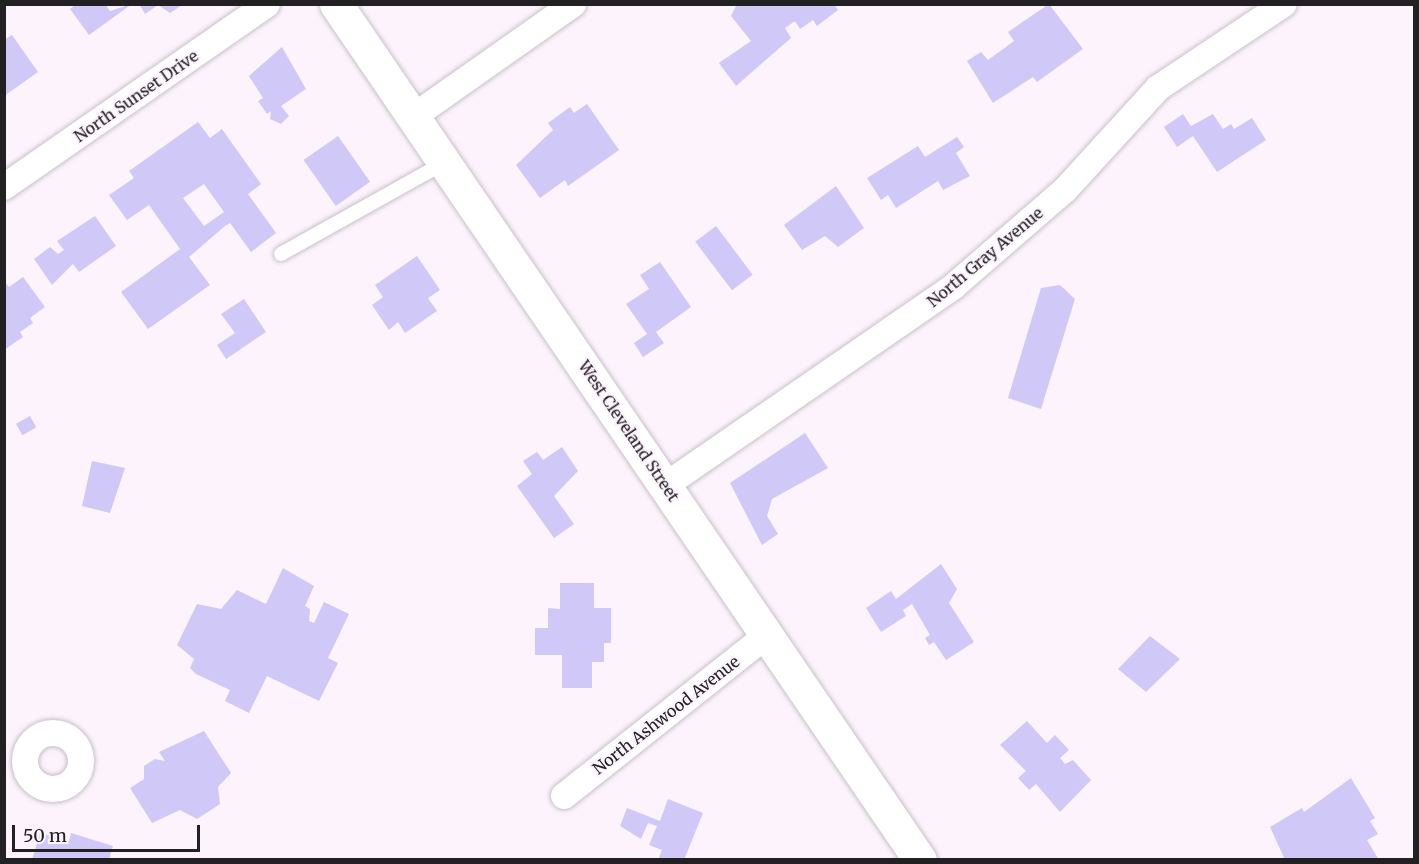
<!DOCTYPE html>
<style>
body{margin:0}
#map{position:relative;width:1419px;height:864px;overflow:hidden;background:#fcf3fd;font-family:Merriweather,serif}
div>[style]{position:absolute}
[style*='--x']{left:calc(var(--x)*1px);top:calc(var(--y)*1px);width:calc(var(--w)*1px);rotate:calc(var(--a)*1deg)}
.building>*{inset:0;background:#d0c8f7;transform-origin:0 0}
.roads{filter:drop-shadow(0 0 2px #c9c0ca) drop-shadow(0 0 2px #c9c0ca)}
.service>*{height:14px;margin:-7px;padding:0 7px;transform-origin:7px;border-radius:7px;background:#fff}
.minor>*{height:26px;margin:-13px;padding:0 13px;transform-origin:13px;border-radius:13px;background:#fff}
.minor>.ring{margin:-13px;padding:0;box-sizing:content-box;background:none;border:26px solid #fff;border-radius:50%}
.tertiary>*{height:33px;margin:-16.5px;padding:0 16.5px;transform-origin:16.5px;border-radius:16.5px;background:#fff}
span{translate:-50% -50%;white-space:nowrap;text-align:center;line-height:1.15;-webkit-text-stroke:4.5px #fcf3fd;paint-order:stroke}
.street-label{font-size:16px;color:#232023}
.frame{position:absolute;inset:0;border:6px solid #232023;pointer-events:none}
.scale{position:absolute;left:12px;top:825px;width:188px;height:27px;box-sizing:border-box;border:3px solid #232023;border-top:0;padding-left:8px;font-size:18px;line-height:21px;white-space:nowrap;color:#232023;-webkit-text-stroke:4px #fcf3fd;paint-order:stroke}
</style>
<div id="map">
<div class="building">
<div style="clip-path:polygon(76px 4px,105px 4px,110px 11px,132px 4px,89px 35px,70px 9px)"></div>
<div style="clip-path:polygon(139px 4px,158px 5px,182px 5px,170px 13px,158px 5px,145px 14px)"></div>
<div style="clip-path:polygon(737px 4px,834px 4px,838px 10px,817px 26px,813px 20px,800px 29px,795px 21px,785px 28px,791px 38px,736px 86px,719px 63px,751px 41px,731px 16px)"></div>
<div style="clip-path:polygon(1049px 4px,1083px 49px,1037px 82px,1033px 77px,993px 103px,967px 61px,981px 52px,988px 60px,1014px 41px,1008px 32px)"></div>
<div style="clip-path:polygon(12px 35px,38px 72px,4px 96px,4px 40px)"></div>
<div style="clip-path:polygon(282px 47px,306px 89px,281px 106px,289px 116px,281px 124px,270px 119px,271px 111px,267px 114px,258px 101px,263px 98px,249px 76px)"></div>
<div style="clip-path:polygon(587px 104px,619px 150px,568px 186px,565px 180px,540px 198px,516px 165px,553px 130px,548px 123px,570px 107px,574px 113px)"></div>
<div style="clip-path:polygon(1183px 114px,1191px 126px,1213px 114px,1223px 129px,1231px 124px,1234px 129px,1252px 118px,1266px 140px,1217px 172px,1193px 136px,1177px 147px,1164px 127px)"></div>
<div style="clip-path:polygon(evenodd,198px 122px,210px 138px,222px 129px,261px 184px,248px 194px,276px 233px,251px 252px,230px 223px,225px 226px,189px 257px,210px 285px,148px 329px,121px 292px,180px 249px,149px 205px,127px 220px,109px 195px,134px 178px,129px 171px,198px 122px,204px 184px,224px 212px,204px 226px,183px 198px,204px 184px)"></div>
<div style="left:338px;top:136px;width:56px;height:42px;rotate:55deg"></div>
<div style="clip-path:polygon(957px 137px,964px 147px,956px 153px,970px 176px,943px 190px,938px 181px,896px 208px,888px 195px,881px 200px,867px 178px,918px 146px,925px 157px)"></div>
<div style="clip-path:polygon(836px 186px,864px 228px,838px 247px,825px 236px,802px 250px,784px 225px)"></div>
<div style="clip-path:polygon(95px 216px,116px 246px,79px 272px,73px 264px,52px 285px,34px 259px,50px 247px,58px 254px,64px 250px,57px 241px)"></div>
<div style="left:716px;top:226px;width:61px;height:26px;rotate:53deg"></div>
<div style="clip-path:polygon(417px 256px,440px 290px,428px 298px,437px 311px,405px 333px,398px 322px,389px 330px,372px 305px,383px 297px,375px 285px)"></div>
<div style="clip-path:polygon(660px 262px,691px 307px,656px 332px,664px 343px,643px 357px,634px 343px,647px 334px,626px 304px,649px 289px,640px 275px)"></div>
<div style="clip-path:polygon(23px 277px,45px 307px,30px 318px,33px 323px,20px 332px,23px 337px,4px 350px,4px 281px,9px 287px)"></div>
<div style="clip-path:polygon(1060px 285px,1075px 299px,1041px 409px,1008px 398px,1041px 288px)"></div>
<div style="clip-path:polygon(244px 299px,266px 332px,226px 359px,217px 345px,235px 333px,221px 314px)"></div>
<div style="left:30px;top:416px;width:13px;height:16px;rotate:61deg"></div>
<div style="clip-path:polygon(805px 433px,828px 468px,772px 499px,767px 516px,778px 534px,762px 545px,730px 483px)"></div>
<div style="clip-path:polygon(562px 447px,578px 471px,554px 496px,574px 524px,554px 538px,517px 486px,532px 474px,523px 461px,537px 452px,543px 460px)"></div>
<div style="clip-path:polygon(92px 461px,125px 468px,110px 513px,82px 506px)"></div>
<div style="clip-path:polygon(941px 564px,957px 589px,949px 603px,974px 642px,946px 660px,934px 642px,929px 645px,925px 638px,930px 635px,912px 604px,903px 610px,906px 616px,881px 632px,866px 608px,891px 591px,896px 599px)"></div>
<div style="clip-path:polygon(283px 568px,314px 586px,305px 606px,310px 609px,309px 621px,314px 623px,324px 602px,349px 614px,328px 658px,338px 663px,319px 701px,267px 676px,249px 713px,225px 701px,230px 690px,196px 674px,190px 668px,194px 659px,177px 645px,197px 604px,221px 609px,237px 590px,266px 604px)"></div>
<div style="clip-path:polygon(560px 583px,594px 583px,594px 608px,611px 608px,611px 643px,604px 643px,604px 662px,592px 662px,592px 688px,562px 688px,562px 655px,535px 655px,535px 628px,548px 628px,548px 608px,560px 609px)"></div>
<div style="clip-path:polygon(1150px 636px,1180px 659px,1146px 692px,1118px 669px)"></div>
<div style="clip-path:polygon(1027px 721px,1047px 743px,1055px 735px,1069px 750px,1060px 758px,1065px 764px,1073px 760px,1091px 780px,1060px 812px,1036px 784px,1029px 790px,1018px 778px,1026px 771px,1000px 745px)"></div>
<div style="clip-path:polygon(204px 731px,231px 773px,218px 787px,220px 804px,197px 819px,180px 810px,152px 823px,130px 788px,144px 779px,144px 766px,155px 759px,165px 761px,159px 752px)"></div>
<div style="clip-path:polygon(1351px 778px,1375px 818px,1370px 821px,1378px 834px,1367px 840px,1379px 860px,1285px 860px,1270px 827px,1302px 808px,1304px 812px)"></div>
<div style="clip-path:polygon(668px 799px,703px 813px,684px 860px,658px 860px,662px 850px,649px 845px,657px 826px,648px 823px,641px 839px,620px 826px,627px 808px,660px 821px)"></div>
<div style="clip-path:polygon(40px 833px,69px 841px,71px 833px,113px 846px,109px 860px,32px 860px)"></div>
</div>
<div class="roads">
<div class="service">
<div style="--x:281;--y:254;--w:187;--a:-29.2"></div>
</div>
<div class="minor">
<div style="--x:413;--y:117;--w:196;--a:-35.2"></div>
<div style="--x:4;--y:187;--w:320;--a:-34.8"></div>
<div style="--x:666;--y:485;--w:350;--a:-34.6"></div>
<div style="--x:954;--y:286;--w:147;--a:-40.9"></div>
<div style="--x:1065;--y:190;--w:138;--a:-47.6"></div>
<div style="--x:1158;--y:88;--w:151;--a:-33.7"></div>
<div class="ring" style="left:25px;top:733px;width:30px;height:30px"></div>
<div style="--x:564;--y:796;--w:259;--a:-38.4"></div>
</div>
<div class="tertiary">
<div style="--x:336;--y:4;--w:1036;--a:55.7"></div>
</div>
</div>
<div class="street-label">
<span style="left:136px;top:96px;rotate:-35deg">North Sunset Drive</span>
<span style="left:985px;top:257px;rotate:-40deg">North Gray Avenue</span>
<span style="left:629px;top:431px;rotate:56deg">West Cleveland Street</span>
<span style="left:666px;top:715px;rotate:-38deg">North Ashwood Avenue</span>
</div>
<div class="frame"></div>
<div class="scale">50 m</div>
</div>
